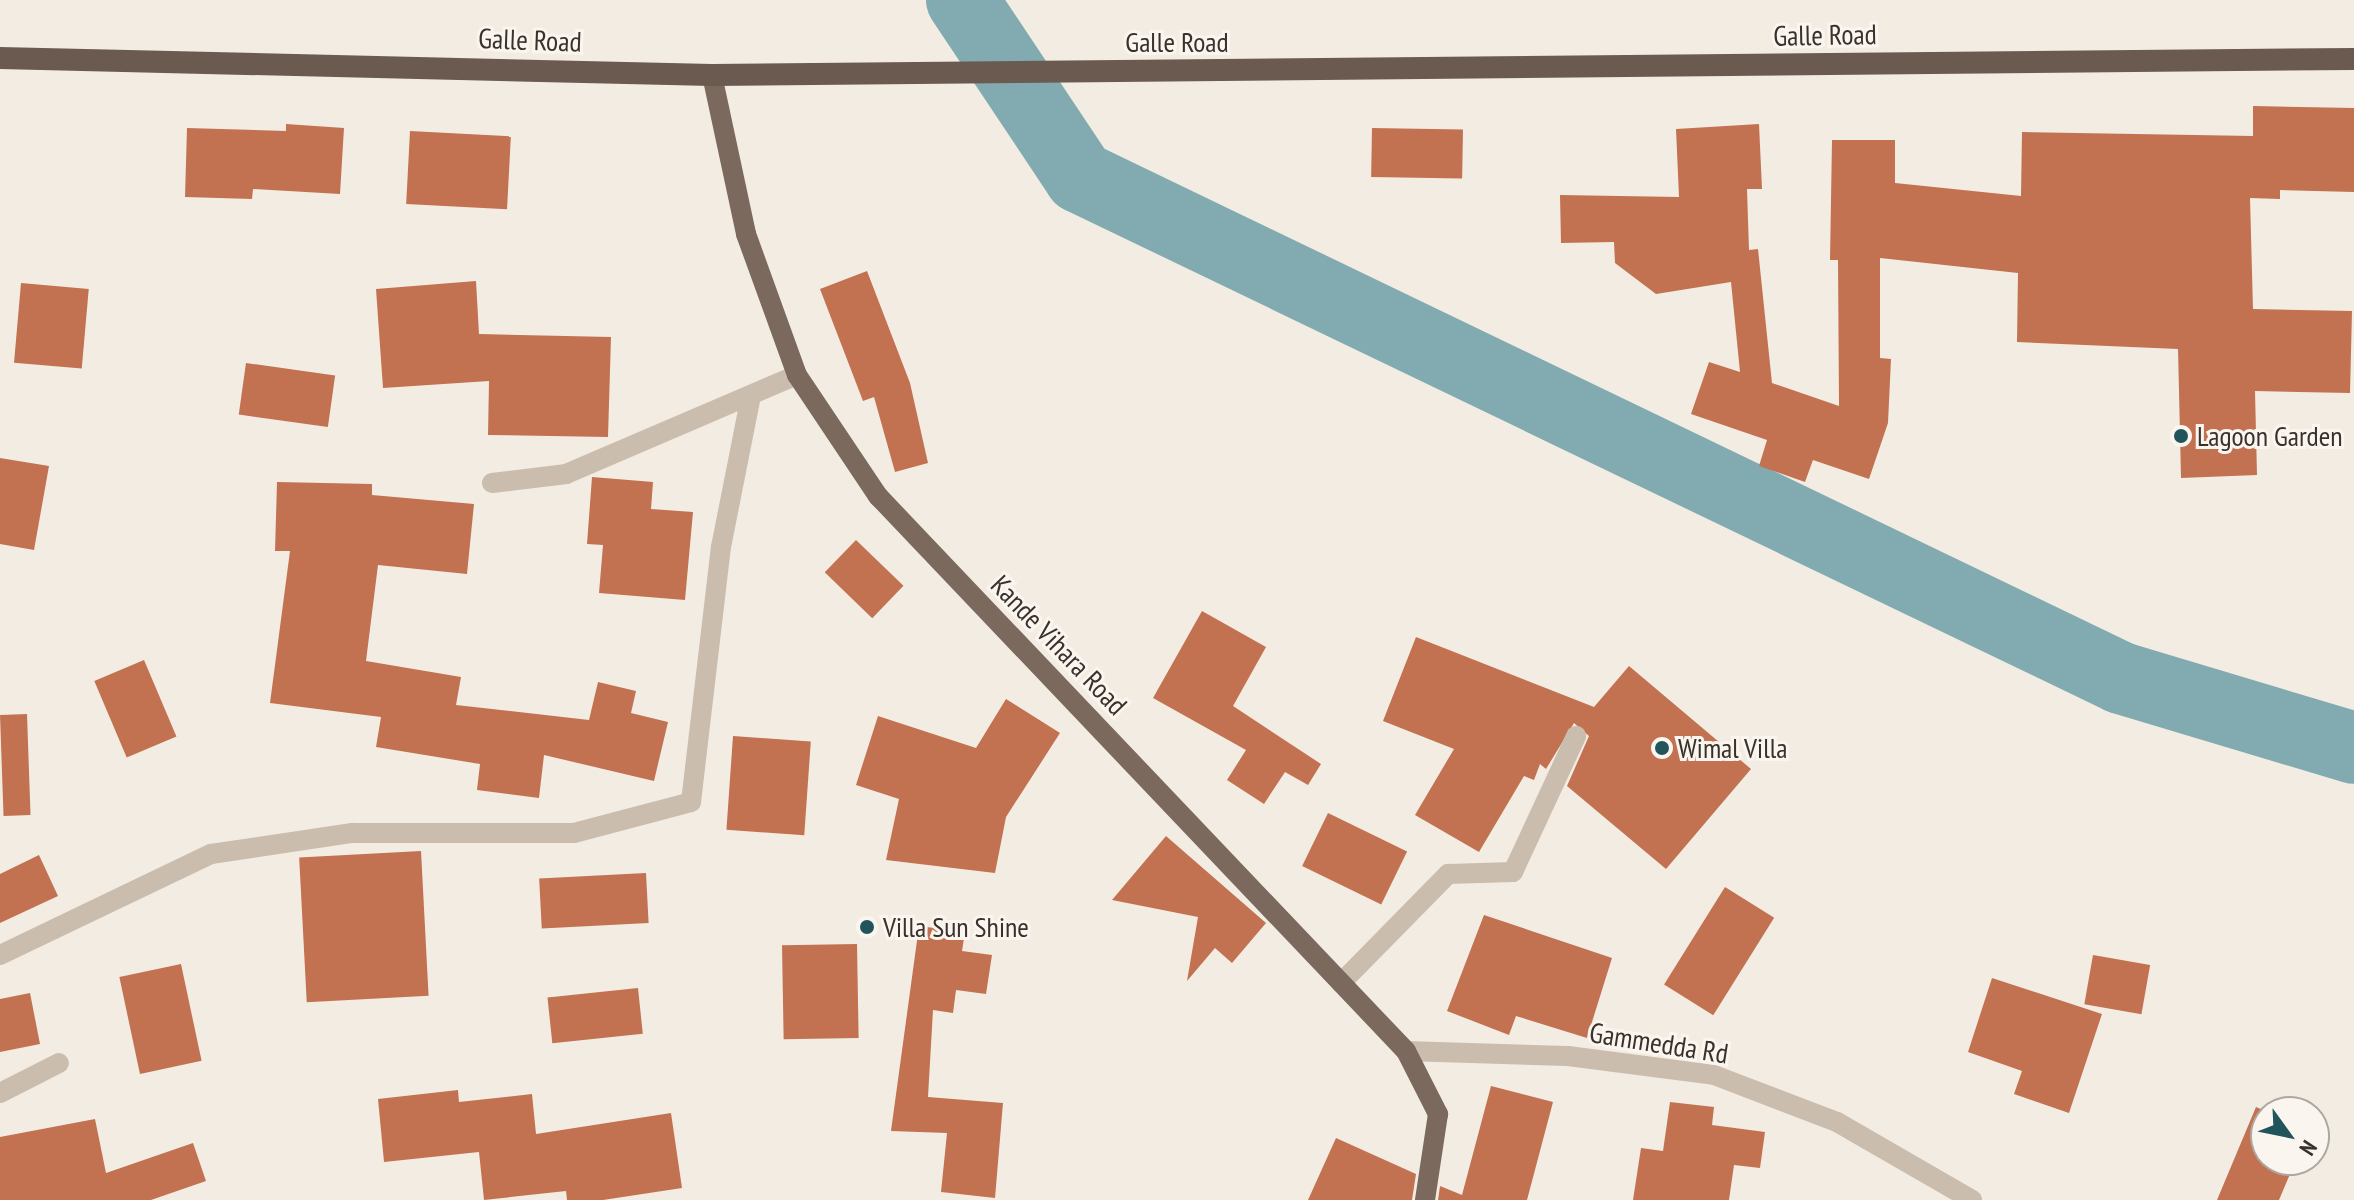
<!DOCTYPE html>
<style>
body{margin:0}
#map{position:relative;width:2354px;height:1200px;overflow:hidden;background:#f3ece2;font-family:"PT Sans Narrow",sans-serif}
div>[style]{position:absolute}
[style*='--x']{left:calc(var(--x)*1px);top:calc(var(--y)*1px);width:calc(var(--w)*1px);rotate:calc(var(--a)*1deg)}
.river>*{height:72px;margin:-36px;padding:0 36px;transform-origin:36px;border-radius:36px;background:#81abb0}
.building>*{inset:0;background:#c27251;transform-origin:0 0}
.minor>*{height:20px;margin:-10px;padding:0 10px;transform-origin:10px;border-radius:10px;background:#cbbdad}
.primary>*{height:20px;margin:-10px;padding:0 10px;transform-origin:10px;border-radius:10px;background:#7b695d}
.trunk>*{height:22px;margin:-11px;padding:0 11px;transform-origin:11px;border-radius:11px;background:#6b5a50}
.dots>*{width:22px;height:22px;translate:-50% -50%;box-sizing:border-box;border:4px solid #faf6ef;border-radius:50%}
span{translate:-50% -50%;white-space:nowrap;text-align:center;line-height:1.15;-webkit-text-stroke:6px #faf6ef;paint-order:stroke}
.street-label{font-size:28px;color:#3a312c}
.poi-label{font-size:28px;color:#3a312c}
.left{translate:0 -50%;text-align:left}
.north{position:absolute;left:2250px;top:1096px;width:80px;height:80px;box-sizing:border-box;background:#faf6ef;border:2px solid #ada7a1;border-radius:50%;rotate:123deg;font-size:22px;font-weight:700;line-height:32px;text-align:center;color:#3a312c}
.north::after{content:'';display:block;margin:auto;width:28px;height:36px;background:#22545b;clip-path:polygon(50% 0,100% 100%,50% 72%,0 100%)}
</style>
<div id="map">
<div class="river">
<div style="--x:962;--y:0;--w:213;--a:56.3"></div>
<div style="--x:1080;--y:177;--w:1155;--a:25.7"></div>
<div style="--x:2121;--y:678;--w:243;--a:16.7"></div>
</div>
<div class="building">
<div style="clip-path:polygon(2253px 106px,2354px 108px,2354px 192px,2280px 190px,2280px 199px,2250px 198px,2253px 309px,2352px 311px,2350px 393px,2255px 391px,2257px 475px,2181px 478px,2178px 349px,2017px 342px,2018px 273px,1880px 258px,1880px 358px,1891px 359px,1888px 423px,1869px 479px,1813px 460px,1805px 482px,1759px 466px,1767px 440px,1691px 414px,1709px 362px,1740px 372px,1731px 282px,1656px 294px,1615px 263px,1614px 242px,1561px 243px,1560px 195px,1679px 197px,1676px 129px,1759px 124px,1762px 189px,1747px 189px,1749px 250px,1758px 249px,1772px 383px,1839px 406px,1838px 260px,1830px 260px,1832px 140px,1895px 140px,1895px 183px,2021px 196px,2022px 132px,2253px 136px)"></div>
<div style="clip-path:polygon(286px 124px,344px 128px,340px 194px,253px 189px,252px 199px,185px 197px,187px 128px,286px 131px)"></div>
<div style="left:1372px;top:128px;width:91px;height:49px;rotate:1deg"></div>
<div style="left:410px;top:131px;width:101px;height:73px;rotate:3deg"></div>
<div style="clip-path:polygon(867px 271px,910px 383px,928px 463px,895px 472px,874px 397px,863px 401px,820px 289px)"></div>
<div style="clip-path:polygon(476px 281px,479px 334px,611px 337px,608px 437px,488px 435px,489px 381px,383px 388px,376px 289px)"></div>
<div style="left:21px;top:283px;width:68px;height:80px;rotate:5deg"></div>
<div style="left:246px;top:363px;width:90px;height:52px;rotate:8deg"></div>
<div style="clip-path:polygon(0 458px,49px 466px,34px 550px,0 544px)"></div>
<div style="clip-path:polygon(592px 477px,653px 482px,651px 509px,693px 512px,685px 600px,599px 593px,603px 545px,587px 544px)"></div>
<div style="clip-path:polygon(277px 482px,372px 484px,372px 495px,474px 504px,467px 574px,378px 565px,366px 661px,461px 677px,456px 705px,589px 720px,598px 682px,636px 691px,631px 713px,668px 722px,654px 781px,544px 755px,539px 798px,477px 790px,480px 764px,376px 747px,381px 717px,270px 703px,290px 551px,275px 551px)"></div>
<div style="left:856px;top:540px;width:66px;height:45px;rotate:44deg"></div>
<div style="clip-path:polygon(1202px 611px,1266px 647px,1233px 706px,1321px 764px,1308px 785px,1285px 772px,1264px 804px,1227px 780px,1246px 750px,1153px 698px)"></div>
<div style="clip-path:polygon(1416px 637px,1594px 707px,1629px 666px,1751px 769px,1666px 869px,1567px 786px,1589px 736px,1574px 723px,1546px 769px,1540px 764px,1534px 780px,1524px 776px,1479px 852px,1415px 815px,1454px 749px,1383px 721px)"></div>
<div style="left:144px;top:660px;width:83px;height:54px;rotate:67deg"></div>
<div style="clip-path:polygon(1006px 699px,1060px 733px,1006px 817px,995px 873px,886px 860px,899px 799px,856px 785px,878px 716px,976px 748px)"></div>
<div style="left:27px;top:714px;width:101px;height:27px;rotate:88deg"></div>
<div style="left:733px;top:736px;width:78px;height:94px;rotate:4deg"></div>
<div style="left:1328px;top:813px;width:88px;height:59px;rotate:26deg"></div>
<div style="clip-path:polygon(1166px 836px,1266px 923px,1232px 963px,1215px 948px,1187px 981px,1198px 917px,1112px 900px)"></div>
<div style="left:421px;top:851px;width:145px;height:122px;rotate:87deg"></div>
<div style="clip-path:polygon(39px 855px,58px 896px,0 923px,0 874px)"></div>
<div style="left:646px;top:873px;width:50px;height:107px;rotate:87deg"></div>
<div style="left:1725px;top:887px;width:58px;height:115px;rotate:32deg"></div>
<div style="clip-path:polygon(1484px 915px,1612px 958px,1587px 1038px,1516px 1016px,1509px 1035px,1447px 1011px)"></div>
<div style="clip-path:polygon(919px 926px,965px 932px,962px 951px,992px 955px,986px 994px,956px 990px,953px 1013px,933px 1010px,928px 1097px,1003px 1103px,995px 1198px,941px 1192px,947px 1133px,891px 1131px)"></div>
<div style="left:857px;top:944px;width:94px;height:75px;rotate:89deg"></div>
<div style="left:2093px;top:955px;width:58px;height:50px;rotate:10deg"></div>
<div style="left:181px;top:964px;width:99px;height:63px;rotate:78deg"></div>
<div style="clip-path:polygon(1992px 978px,2102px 1014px,2069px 1113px,2014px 1094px,2022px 1071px,1968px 1052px)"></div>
<div style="left:638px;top:988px;width:46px;height:91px;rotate:84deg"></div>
<div style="clip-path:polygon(30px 993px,40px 1044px,0 1052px,0 999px)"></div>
<div style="clip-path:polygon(1491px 1086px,1553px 1102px,1527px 1200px,1438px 1200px,1440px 1186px,1462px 1195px)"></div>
<div style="clip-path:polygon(458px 1090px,459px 1102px,532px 1094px,536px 1134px,671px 1113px,682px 1188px,603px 1200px,567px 1200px,566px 1191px,484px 1200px,479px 1152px,384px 1162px,378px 1099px)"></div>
<div style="clip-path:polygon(1670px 1102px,1714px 1107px,1712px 1125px,1765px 1132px,1760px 1168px,1734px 1165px,1729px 1200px,1633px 1200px,1641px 1148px,1663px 1151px)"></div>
<div style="clip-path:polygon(2256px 1107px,2268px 1112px,2266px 1160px,2296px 1160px,2279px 1200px,2217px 1200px)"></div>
<div style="clip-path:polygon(95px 1119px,106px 1173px,193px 1143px,206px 1181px,151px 1200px,0 1200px,0 1137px)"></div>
<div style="clip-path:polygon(1336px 1138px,1416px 1174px,1412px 1200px,1308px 1200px)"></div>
</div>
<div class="minor">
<div style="--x:492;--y:483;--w:75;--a:-6.9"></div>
<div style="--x:566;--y:474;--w:251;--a:-23.2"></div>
<div style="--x:0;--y:955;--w:234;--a:-25.6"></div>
<div style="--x:211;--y:854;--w:143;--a:-8.5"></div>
<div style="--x:352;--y:833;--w:222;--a:0"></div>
<div style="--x:574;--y:833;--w:121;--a:-14.8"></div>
<div style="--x:691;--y:802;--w:257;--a:-83.3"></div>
<div style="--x:721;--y:547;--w:155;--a:-78.8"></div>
<div style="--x:1341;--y:983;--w:153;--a:-45.5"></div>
<div style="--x:1448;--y:874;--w:65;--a:-1.8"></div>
<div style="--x:1513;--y:872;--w:150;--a:-65.1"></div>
<div style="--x:1406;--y:1051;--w:162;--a:1.8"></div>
<div style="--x:1568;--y:1056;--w:147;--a:7.4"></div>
<div style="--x:1714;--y:1075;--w:132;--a:20.9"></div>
<div style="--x:1837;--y:1122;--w:156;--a:30"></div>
<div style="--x:0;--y:1093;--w:66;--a:-27"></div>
</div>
<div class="primary">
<div style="--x:712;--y:75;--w:163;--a:77.9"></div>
<div style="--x:746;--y:234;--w:150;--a:70.1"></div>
<div style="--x:797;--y:375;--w:146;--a:56.2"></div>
<div style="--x:878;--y:496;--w:766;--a:46.43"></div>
<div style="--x:1406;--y:1051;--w:71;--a:63.1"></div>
<div style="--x:1438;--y:1114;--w:87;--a:98.6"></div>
</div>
<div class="trunk">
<div style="--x:0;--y:58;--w:712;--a:1.37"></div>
<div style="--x:712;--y:75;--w:1642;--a:-0.56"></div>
</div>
<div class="dots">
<div style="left:2181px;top:436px;background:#22545b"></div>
<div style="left:1662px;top:748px;background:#22545b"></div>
<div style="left:867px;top:927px;background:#22545b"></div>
</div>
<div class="street-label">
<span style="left:1825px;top:35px;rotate:-1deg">Galle Road</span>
<span style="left:530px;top:40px;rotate:2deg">Galle Road</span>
<span style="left:1177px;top:42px">Galle Road</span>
<span style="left:1059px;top:645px;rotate:46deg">Kande Vihara Road</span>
<span style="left:1659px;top:1043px;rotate:9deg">Gammedda Rd</span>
</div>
<div class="poi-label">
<span class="left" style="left:2197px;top:436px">Lagoon Garden</span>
<span class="left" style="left:1678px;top:748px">Wimal Villa</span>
<span class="left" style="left:883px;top:927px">Villa Sun Shine</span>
</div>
<div class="north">N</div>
</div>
